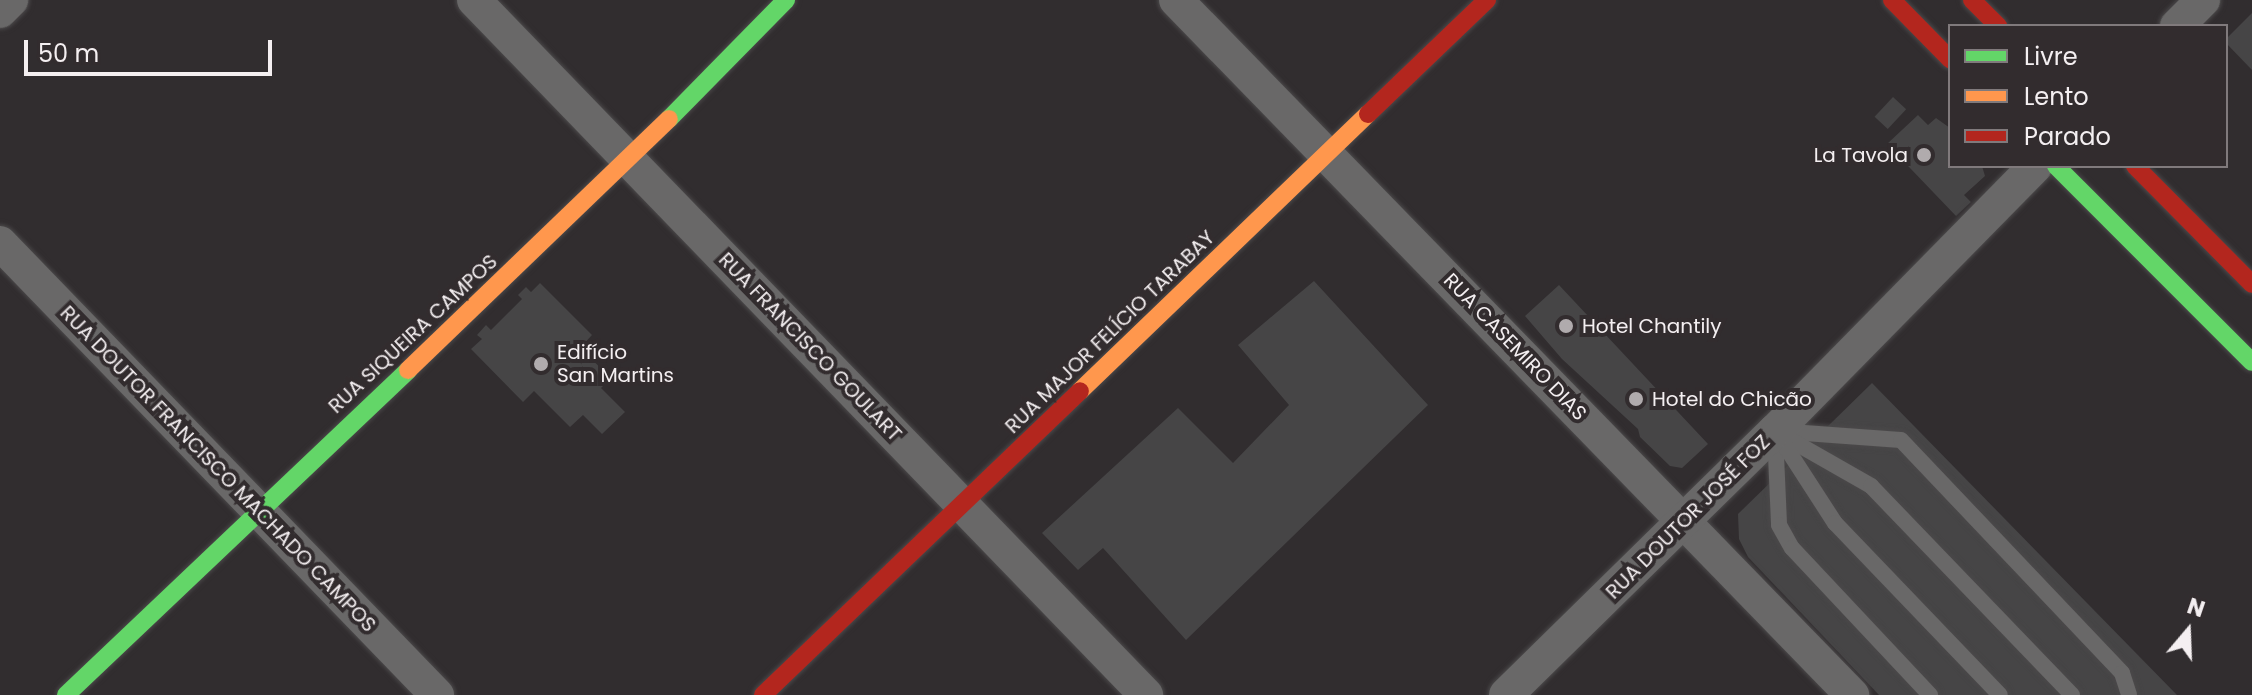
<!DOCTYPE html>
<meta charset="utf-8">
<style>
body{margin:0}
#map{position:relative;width:2252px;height:695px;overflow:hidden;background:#312d2f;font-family:Poppins,sans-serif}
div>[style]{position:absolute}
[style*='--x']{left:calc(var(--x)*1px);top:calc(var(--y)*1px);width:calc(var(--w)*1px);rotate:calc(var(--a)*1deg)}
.building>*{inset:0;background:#464546;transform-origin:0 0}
.roads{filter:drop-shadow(0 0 2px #4b494a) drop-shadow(0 0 2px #4b494a)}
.lane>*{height:16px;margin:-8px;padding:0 8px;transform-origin:8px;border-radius:8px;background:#696868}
.street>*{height:34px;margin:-17px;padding:0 17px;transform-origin:17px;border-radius:17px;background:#696868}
.fast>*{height:18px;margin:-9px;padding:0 9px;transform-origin:9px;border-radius:9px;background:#63d668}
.slow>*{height:18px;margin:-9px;padding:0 9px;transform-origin:9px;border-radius:9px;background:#ff974d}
.jam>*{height:18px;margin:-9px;padding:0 9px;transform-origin:9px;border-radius:9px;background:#b3261e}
.dots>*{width:22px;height:22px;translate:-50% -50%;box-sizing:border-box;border:4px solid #322c2e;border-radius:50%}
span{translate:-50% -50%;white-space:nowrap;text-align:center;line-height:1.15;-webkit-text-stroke:8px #322c2e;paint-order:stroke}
.poi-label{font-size:20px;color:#f4eff1}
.right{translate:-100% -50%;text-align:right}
.left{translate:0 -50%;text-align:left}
.street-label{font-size:20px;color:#f4eff1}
.legend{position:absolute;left:1948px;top:24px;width:280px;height:144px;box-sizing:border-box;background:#322c2e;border:2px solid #807a7c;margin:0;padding:10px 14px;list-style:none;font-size:24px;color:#f4eff1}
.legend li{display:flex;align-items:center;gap:16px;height:40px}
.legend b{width:40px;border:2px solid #807a7c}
.north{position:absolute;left:2148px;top:591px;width:80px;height:80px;-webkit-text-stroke:6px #322c2e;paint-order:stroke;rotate:19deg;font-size:22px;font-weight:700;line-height:32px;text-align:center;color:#f4eff1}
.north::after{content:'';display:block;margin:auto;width:28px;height:36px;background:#f4eff1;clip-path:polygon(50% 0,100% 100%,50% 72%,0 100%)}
.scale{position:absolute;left:24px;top:40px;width:248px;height:36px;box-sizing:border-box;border:4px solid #f4eff1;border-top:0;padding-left:10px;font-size:24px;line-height:28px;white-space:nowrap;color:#f4eff1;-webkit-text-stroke:6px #322c2e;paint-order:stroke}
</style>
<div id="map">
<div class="building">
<div style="clip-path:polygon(2252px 13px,2252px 70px,2226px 43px,2226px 39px)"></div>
<div style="left:1893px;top:97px;width:18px;height:27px;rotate:43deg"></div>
<div style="clip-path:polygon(1918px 115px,1928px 125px,1936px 118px,1950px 128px,1950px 166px,1982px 166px,1985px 176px,1964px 195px,1971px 202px,1956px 216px,1887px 144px)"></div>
<div style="clip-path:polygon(1314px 281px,1428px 405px,1186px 640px,1103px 548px,1078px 570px,1042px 533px,1178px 408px,1233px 463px,1289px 405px,1238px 345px)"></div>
<div style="clip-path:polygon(540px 283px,592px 335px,580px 348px,611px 378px,601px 388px,625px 412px,602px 434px,583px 415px,570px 427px,534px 391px,523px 402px,471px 349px,482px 339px,477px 335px,486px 325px,491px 330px,522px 299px,518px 295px,526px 287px,531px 292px)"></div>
<div style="clip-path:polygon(1559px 285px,1708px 444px,1682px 468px,1670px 466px,1640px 437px,1638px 429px,1562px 359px,1525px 316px)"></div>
<div style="clip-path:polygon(1872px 383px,2177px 695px,1879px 695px,1748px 557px,1739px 539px,1738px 514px)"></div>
</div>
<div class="roads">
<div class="lane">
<div style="--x:1777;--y:431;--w:124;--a:4.2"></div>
<div style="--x:1901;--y:440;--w:321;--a:46.5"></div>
<div style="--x:2122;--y:673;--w:23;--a:72"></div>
<div style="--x:1775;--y:432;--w:93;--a:87.5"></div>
<div style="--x:1779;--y:525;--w:26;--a:61"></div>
<div style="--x:1792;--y:548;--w:202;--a:46.8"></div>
<div style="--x:1780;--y:434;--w:105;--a:29.7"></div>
<div style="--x:1871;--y:486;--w:290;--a:46.1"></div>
<div style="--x:1778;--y:435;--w:105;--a:57.1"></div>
<div style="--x:1835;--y:523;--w:238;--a:46.2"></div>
</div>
<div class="street">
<div style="--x:474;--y:0;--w:967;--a:45.96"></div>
<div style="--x:1176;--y:0;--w:970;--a:45.79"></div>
<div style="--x:0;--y:11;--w:16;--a:-45"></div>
<div style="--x:2177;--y:26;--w:37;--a:-45"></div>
<div style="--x:0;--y:243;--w:629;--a:45.97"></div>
<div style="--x:1506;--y:695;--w:377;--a:-44.5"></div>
<div style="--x:1775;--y:431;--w:371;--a:-45.5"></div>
</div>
<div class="fast">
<div style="--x:669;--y:119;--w:167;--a:-45.5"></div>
<div style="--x:2056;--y:166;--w:277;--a:45"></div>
<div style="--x:66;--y:695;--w:472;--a:-43.5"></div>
</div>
<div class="slow">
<div style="--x:408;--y:370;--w:362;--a:-43.9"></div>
<div style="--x:1080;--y:391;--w:400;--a:-43.9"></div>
</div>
<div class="jam">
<div style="--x:1892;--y:0;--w:83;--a:45.5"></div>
<div style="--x:1972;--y:0;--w:37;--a:45"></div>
<div style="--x:1368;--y:114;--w:165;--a:-43.8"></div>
<div style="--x:2135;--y:166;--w:166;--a:45.2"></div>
<div style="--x:763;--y:695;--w:439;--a:-43.8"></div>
</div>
</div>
<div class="dots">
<div style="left:1924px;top:155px;background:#b0abad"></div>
<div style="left:1566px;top:326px;background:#b0abad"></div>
<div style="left:541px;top:364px;background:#b0abad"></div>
<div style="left:1636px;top:399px;background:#b0abad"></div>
</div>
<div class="poi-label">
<span class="right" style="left:1908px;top:155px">La Tavola</span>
<span class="left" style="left:1582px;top:326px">Hotel Chantily</span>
<span class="left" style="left:557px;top:364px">Edifício<br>San Martins</span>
<span class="left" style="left:1652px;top:399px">Hotel do Chicão</span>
</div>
<div class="street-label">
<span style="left:1110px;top:332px;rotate:-44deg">RUA MAJOR FELÍCIO TARABAY</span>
<span style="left:413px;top:334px;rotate:-43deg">RUA SIQUEIRA CAMPOS</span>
<span style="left:810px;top:347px;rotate:46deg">RUA FRANCISCO GOULART</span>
<span style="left:1515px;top:347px;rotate:46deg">RUA CASEMIRO DIAS</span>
<span style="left:218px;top:469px;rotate:46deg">RUA DOUTOR FRANCISCO MACHADO CAMPOS</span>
<span style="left:1688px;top:517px;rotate:-45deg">RUA DOUTOR JOSÉ FOZ</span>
</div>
<ul class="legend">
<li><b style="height:10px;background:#63d668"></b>Livre</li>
<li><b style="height:10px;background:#ff974d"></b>Lento</li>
<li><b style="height:10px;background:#b3261e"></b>Parado</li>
</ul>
<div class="north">N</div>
<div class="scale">50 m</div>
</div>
